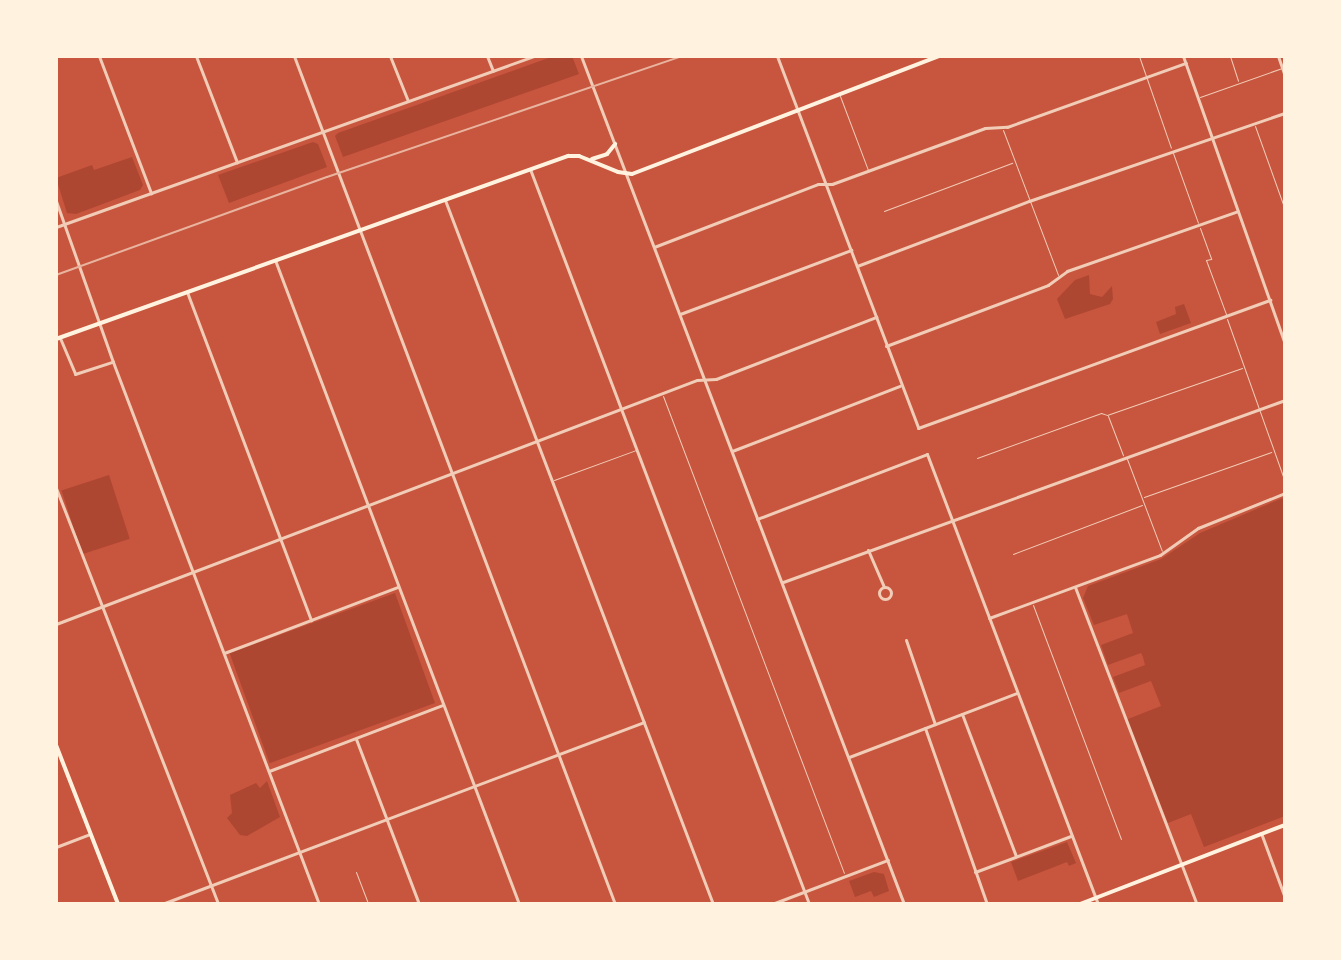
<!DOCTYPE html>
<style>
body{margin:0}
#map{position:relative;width:1341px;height:960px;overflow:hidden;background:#c8553d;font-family:Inter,sans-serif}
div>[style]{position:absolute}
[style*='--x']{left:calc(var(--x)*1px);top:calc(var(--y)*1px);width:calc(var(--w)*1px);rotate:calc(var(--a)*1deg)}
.green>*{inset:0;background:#ae4732;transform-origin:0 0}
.service>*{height:1px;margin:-0.5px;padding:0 0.5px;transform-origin:0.5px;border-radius:0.5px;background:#f1ccb7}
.minor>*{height:3px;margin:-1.5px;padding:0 1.5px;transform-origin:1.5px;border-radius:1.5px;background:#f1ccb7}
.minor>.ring{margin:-1.5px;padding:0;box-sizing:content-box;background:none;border:3px solid #f1ccb7;border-radius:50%}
.tertiary>*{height:3px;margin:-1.5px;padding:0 1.5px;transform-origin:1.5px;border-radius:1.5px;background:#f1ccb7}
.secondary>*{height:4px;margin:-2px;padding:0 2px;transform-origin:2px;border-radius:2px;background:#fff3e0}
.primary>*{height:4px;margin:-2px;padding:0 2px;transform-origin:2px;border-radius:2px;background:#fff3e0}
.rail>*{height:2px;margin:-1px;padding:0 1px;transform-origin:1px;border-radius:1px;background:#e9b49f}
span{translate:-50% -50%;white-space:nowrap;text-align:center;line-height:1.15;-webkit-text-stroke:6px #fff3e0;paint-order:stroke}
.frame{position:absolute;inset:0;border:58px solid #fff3e0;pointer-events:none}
</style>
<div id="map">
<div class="green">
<div style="clip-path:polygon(554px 56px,572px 56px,579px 74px,343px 157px,335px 136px,338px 133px)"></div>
<div style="clip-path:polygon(313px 142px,318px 144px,327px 167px,229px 203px,218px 175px)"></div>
<div style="clip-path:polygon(132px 157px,143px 185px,140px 190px,76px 214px,67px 213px,56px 178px,92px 165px,94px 170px)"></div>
<div style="clip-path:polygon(1089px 275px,1090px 294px,1102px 297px,1112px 286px,1113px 299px,1110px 304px,1065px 319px,1057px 299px,1075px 280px)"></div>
<div style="clip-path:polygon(1184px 304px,1191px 323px,1160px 334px,1156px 322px,1176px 314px,1175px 307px)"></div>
<div style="left:109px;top:475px;width:67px;height:50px;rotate:72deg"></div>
<div style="clip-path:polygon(1285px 497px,1285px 816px,1204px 847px,1191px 814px,1168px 823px,1129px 726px,1128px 719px,1161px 706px,1151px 681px,1119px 693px,1113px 677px,1145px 665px,1143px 657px,1141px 653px,1108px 665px,1101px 645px,1133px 633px,1127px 614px,1094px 625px,1083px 598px,1088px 586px,1161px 559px,1200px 533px)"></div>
<div style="left:395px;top:593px;width:117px;height:176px;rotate:70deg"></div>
<div style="clip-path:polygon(267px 781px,280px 817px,247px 836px,240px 835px,227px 818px,232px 813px,230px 795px,256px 783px,260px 788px)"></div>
<div style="clip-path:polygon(1067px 842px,1076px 863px,1069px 866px,1067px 862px,1018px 881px,1011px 862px)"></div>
<div style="clip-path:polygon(874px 872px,884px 874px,889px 891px,874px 897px,871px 891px,855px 897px,849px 881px)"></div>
</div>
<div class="service">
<div style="--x:1139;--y:56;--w:97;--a:70.8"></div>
<div style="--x:1230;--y:56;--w:26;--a:72"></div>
<div style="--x:840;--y:96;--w:79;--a:69.3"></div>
<div style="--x:1200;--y:97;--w:87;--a:-19.5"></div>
<div style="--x:1255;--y:126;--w:89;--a:70.3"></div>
<div style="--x:1003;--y:130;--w:155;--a:69.2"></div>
<div style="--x:1173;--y:153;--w:74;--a:70.3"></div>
<div style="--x:884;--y:211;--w:137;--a:-20.6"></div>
<div style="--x:1200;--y:228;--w:33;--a:70"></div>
<div style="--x:1211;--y:259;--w:5;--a:169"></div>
<div style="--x:1206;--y:260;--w:58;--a:69.7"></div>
<div style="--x:1227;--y:319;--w:173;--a:70.4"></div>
<div style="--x:663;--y:396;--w:510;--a:69.22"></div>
<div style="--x:1108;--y:416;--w:42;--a:69"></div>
<div style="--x:977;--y:458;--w:132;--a:-19.9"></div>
<div style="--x:1101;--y:413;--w:6;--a:18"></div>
<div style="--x:1107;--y:415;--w:143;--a:-19.2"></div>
<div style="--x:1127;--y:459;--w:98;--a:69.2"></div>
<div style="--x:554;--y:480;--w:87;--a:-20.1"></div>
<div style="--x:1144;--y:497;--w:135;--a:-19.5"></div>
<div style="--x:1013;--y:554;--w:138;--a:-20.8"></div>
<div style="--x:1033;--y:605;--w:250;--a:69.4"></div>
<div style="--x:356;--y:872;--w:34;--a:69"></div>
</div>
<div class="minor">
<div style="--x:99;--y:56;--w:147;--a:69.2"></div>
<div style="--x:196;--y:56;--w:114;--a:68.9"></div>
<div style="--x:390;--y:56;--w:48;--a:68.2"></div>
<div style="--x:487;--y:56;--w:16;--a:68"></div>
<div style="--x:777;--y:56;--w:398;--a:69.2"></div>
<div style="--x:918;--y:428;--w:375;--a:-20"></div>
<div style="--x:1278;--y:56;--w:21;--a:71"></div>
<div style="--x:530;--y:169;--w:786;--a:69.21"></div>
<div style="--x:445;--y:200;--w:753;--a:69.16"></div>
<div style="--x:56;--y:201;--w:171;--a:70.5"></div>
<div style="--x:113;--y:362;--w:580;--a:69.19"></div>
<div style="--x:56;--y:227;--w:508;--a:-19.68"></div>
<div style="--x:654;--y:247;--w:176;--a:-21"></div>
<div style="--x:818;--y:184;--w:14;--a:0"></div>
<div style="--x:832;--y:184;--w:163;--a:-20.1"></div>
<div style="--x:985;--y:128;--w:22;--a:-3"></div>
<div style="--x:1007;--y:127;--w:190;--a:-19.7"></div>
<div style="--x:275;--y:260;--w:689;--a:69.25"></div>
<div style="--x:857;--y:266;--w:184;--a:-20.7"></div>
<div style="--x:1029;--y:201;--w:271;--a:-19"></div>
<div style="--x:187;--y:292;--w:351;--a:69.3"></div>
<div style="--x:680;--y:314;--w:183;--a:-20.5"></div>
<div style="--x:60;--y:338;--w:39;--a:67"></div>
<div style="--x:75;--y:374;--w:40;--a:-18"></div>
<div style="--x:886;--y:346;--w:173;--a:-20.6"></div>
<div style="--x:1048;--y:285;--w:24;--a:-36"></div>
<div style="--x:1067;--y:271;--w:181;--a:-19.3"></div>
<div style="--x:732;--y:451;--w:180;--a:-21.2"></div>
<div style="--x:56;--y:488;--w:446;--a:68.7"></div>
<div style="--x:757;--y:519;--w:182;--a:-20.9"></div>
<div style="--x:927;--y:454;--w:481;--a:69.2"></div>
<div style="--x:868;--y:550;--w:40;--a:66.6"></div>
<div style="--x:783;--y:582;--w:534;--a:-19.93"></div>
<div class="ring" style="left:879px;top:587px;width:9px;height:9px"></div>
<div style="--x:1075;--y:587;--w:340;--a:69"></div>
<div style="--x:989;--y:618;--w:182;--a:-20.2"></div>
<div style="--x:1160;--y:555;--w:47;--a:-35.4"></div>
<div style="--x:1198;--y:528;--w:94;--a:-21.9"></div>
<div style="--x:56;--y:624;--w:686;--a:-20.84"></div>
<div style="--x:697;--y:380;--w:19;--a:-3"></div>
<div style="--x:716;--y:379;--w:172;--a:-21.2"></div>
<div style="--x:906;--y:640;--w:89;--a:71"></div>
<div style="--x:224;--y:653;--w:186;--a:-20.8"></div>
<div style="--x:962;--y:714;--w:152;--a:69.2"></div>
<div style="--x:925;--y:728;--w:187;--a:70.6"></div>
<div style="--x:356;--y:739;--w:177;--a:69.1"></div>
<div style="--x:849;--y:757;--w:180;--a:-20.9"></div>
<div style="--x:269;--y:771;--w:186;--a:-20.8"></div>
<div style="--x:1261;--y:833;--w:69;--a:69.7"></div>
<div style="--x:56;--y:847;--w:36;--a:-21"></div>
<div style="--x:975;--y:872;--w:103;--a:-20.6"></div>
<div style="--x:162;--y:904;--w:515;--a:-20.69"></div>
<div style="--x:772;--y:904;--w:124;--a:-20.8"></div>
</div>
<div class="tertiary">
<div style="--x:294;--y:56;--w:907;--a:69.27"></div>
<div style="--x:581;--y:56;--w:907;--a:69.15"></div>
<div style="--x:1183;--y:56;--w:306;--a:70.5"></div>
</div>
<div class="secondary">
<div style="--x:592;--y:159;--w:16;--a:-18"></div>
<div style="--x:607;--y:154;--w:13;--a:-51"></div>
<div style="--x:56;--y:339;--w:544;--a:-19.67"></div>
<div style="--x:568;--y:156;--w:11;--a:0"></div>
<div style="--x:579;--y:156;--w:42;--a:22.3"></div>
<div style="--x:618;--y:172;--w:14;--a:8"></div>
<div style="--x:632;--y:174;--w:330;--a:-21"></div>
<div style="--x:56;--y:745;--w:171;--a:68.7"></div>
</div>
<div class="primary">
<div style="--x:1080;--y:904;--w:220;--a:-21.1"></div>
</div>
<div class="rail">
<div style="--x:56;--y:275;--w:288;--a:-19.9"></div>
<div style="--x:327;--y:177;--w:375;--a:-18.8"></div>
</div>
<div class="frame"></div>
</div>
